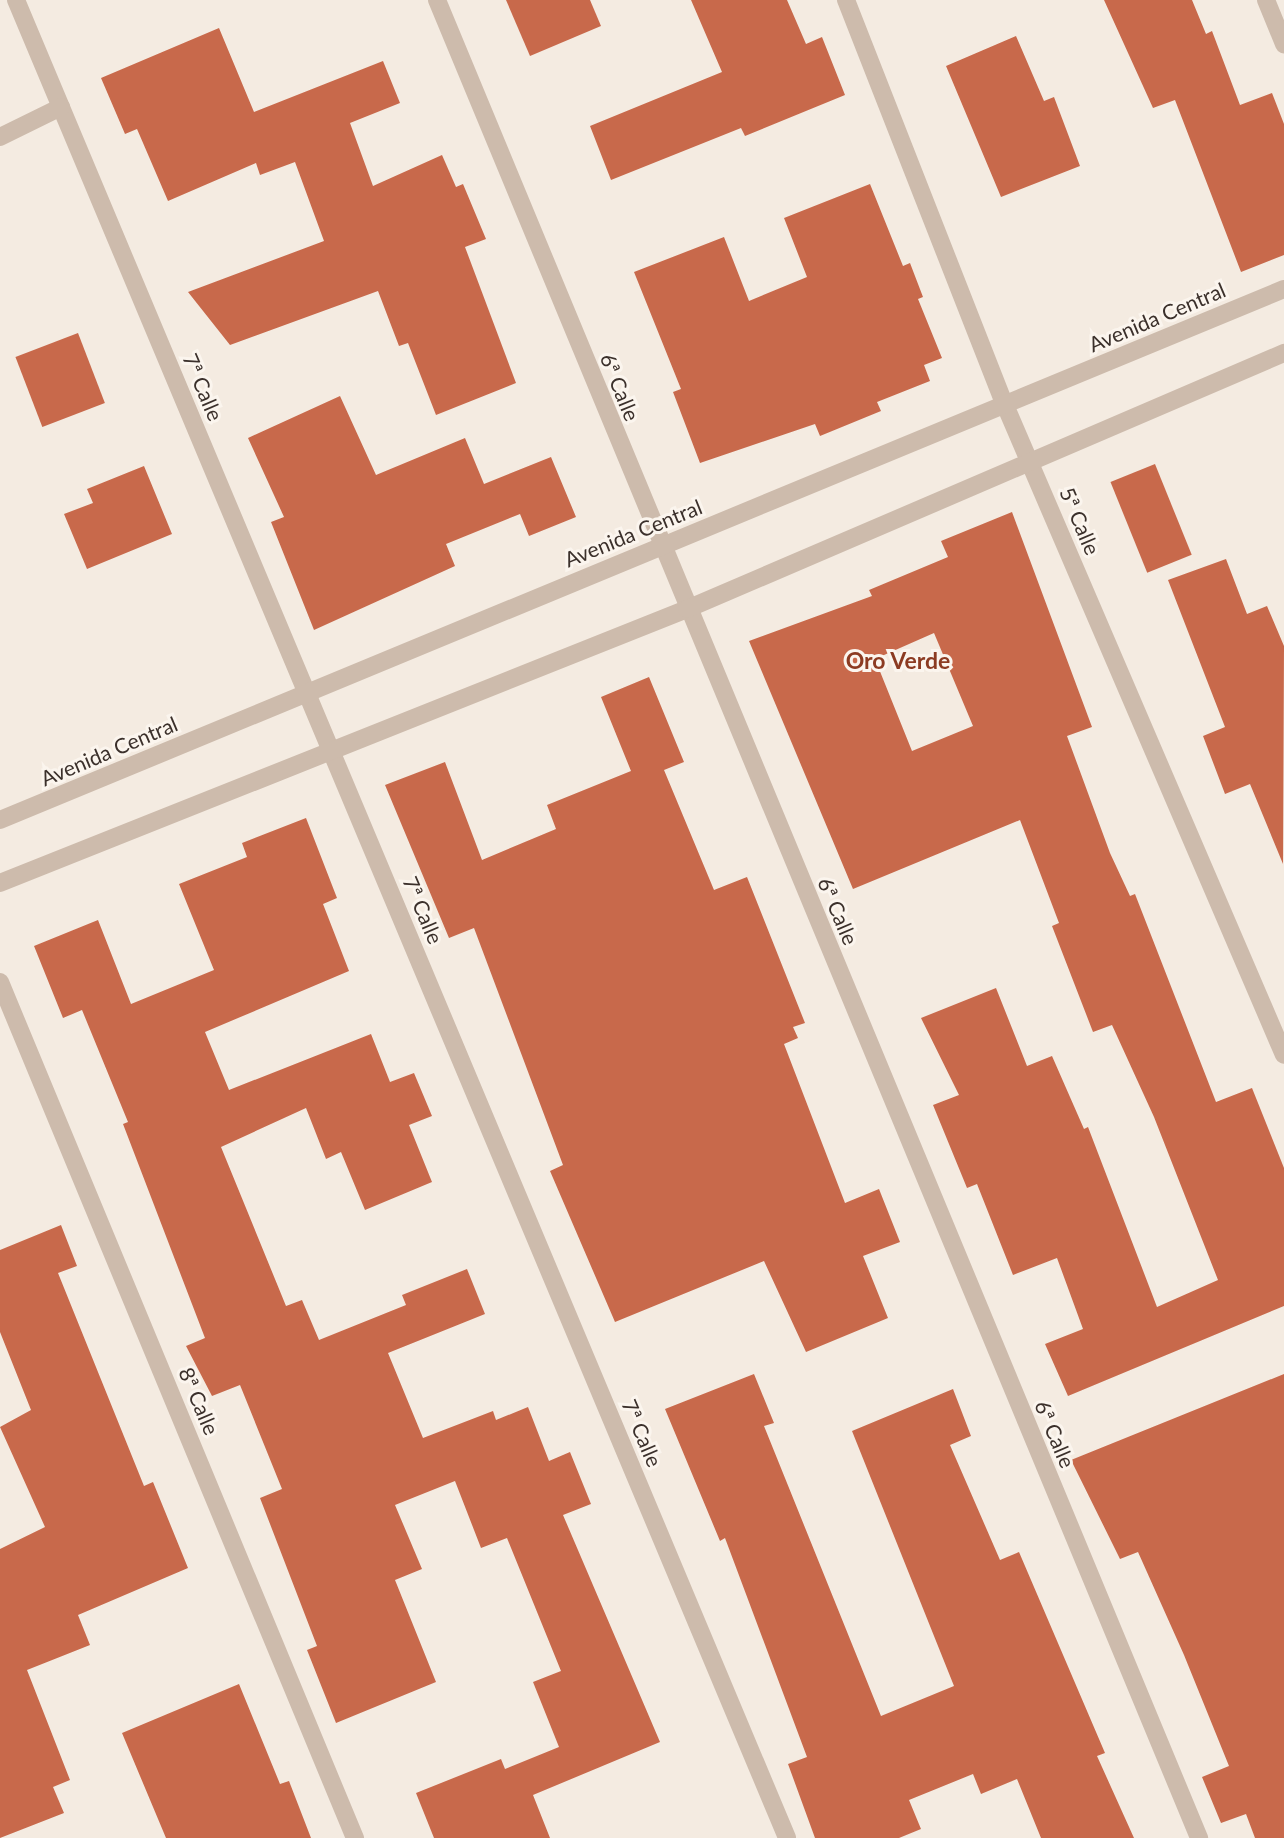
<!DOCTYPE html>
<meta charset="utf-8">
<style>
body{margin:0}
#map{position:relative;width:1284px;height:1838px;overflow:hidden;background:#f4ebe1;font-family:Lato,sans-serif}
div>[style]{position:absolute}
[style*='--x']{left:calc(var(--x)*1px);top:calc(var(--y)*1px);width:calc(var(--w)*1px);rotate:calc(var(--a)*1deg)}
.building>*{inset:0;background:#c8694b;transform-origin:0 0}
.street>*{height:18px;margin:-9px;padding:0 9px;transform-origin:9px;border-radius:9px;background:#cdbbac}
span{translate:-50% -50%;white-space:nowrap;text-align:center;line-height:1.15;-webkit-text-stroke:6px #fbf5ee;paint-order:stroke}
.street-label{font-size:21px;color:#3b302b}
.neighbourhood-label{font-size:23px;color:#8c3b22;font-weight:700}
</style>
<div id="map">
<div class="building">
<i style="clip-path:polygon(506px 0,590px 0,601px 26px,530px 56px)"></i>
<i style="clip-path:polygon(691px 0,787px 0,806px 44px,822px 37px,845px 95px,745px 136px,741px 128px,611px 180px,590px 126px,722px 72px)"></i>
<i style="clip-path:polygon(1104px 0,1192px 0,1206px 34px,1212px 31px,1240px 105px,1272px 93px,1284px 124px,1284px 255px,1241px 272px,1175px 100px,1153px 108px)"></i>
<i style="clip-path:polygon(219px 28px,254px 112px,383px 61px,400px 103px,350px 123px,373px 186px,442px 155px,456px 187px,463px 184px,486px 239px,465px 247px,516px 383px,436px 415px,408px 343px,399px 346px,378px 291px,230px 345px,188px 292px,324px 241px,295px 162px,260px 175px,256px 163px,168px 201px,137px 129px,125px 134px,101px 78px)"></i>
<i style="clip-path:polygon(1016px 36px,1044px 101px,1054px 97px,1080px 166px,1001px 197px,946px 66px)"></i>
<i style="clip-path:polygon(870px 184px,903px 266px,910px 263px,923px 297px,918px 299px,942px 358px,924px 365px,930px 381px,877px 402px,881px 411px,820px 436px,815px 424px,700px 463px,673px 392px,681px 389px,634px 272px,724px 237px,749px 301px,807px 277px,784px 218px)"></i>
<i style="left:78px;top:333px;width:75px;height:67px;rotate:69deg"></i>
<i style="clip-path:polygon(340px 396px,376px 475px,465px 438px,484px 484px,551px 457px,576px 517px,529px 536px,520px 514px,446px 544px,455px 566px,314px 630px,271px 522px,284px 517px,248px 438px)"></i>
<i style="left:1155px;top:464px;width:98px;height:48px;rotate:68deg"></i>
<i style="clip-path:polygon(144px 466px,172px 534px,87px 569px,64px 514px,93px 503px,87px 489px)"></i>
<i style="clip-path:polygon(evenodd,1012px 512px,1092px 727px,1067px 736px,1110px 853px,1130px 896px,1135px 894px,1216px 1102px,1252px 1088px,1284px 1168px,1284px 1306px,1068px 1396px,1045px 1344px,1083px 1329px,1057px 1258px,1013px 1275px,977px 1184px,967px 1188px,933px 1105px,959px 1095px,921px 1018px,996px 988px,1027px 1066px,1052px 1056px,1084px 1129px,1088px 1127px,1157px 1307px,1218px 1280px,1154px 1117px,1112px 1025px,1093px 1032px,1052px 926px,1059px 923px,1020px 820px,853px 889px,749px 641px,872px 596px,869px 590px,948px 557px,941px 541px,1012px 512px,934px 633px,973px 726px,912px 751px,875px 659px,934px 633px)"></i>
<i style="clip-path:polygon(1226px 559px,1247px 614px,1267px 606px,1284px 646px,1283px 864px,1250px 784px,1225px 794px,1203px 736px,1225px 727px,1168px 580px)"></i>
<i style="clip-path:polygon(649px 677px,684px 762px,664px 770px,714px 890px,747px 877px,805px 1023px,793px 1027px,798px 1038px,784px 1044px,845px 1203px,879px 1189px,900px 1242px,863px 1256px,888px 1318px,806px 1352px,764px 1261px,615px 1322px,550px 1171px,563px 1165px,474px 928px,449px 938px,385px 785px,445px 762px,482px 860px,556px 829px,547px 805px,631px 771px,601px 697px)"></i>
<i style="clip-path:polygon(306px 818px,337px 898px,323px 904px,349px 971px,205px 1032px,229px 1090px,371px 1034px,390px 1082px,414px 1073px,432px 1116px,409px 1125px,432px 1182px,365px 1210px,341px 1152px,326px 1159px,306px 1108px,221px 1147px,286px 1306px,302px 1300px,319px 1340px,406px 1305px,402px 1295px,467px 1269px,485px 1314px,388px 1353px,423px 1438px,493px 1411px,496px 1420px,528px 1407px,549px 1461px,570px 1452px,591px 1504px,563px 1515px,660px 1742px,533px 1795px,550px 1838px,434px 1838px,416px 1793px,501px 1759px,505px 1769px,559px 1747px,533px 1682px,561px 1671px,507px 1538px,481px 1548px,455px 1481px,395px 1505px,422px 1569px,395px 1580px,436px 1682px,336px 1723px,307px 1650px,317px 1646px,260px 1498px,282px 1489px,240px 1385px,212px 1396px,186px 1346px,205px 1338px,123px 1124px,128px 1122px,82px 1010px,63px 1018px,34px 946px,98px 920px,131px 1004px,214px 970px,179px 884px,247px 857px,242px 843px)"></i>
<i style="clip-path:polygon(61px 1225px,77px 1266px,58px 1273px,144px 1486px,153px 1482px,188px 1568px,78px 1615px,90px 1645px,27px 1670px,70px 1780px,53px 1787px,64px 1813px,0 1838px,0 1549px,45px 1527px,0 1427px,31px 1410px,0 1332px,0 1250px)"></i>
<i style="clip-path:polygon(754px 1374px,774px 1423px,764px 1426px,881px 1716px,954px 1686px,852px 1431px,953px 1389px,971px 1436px,950px 1445px,1000px 1560px,1019px 1552px,1105px 1753px,1097px 1756px,1134px 1838px,1041px 1838px,1017px 1779px,981px 1794px,973px 1774px,909px 1800px,921px 1829px,899px 1838px,815px 1838px,788px 1764px,807px 1757px,725px 1538px,720px 1541px,665px 1409px)"></i>
<i style="clip-path:polygon(1284px 1374px,1284px 1838px,1255px 1838px,1246px 1814px,1221px 1823px,1202px 1777px,1229px 1766px,1184px 1655px,1138px 1552px,1120px 1559px,1071px 1460px)"></i>
<i style="clip-path:polygon(239px 1684px,280px 1784px,289px 1781px,311px 1838px,166px 1838px,122px 1733px)"></i>
</div>
<div class="street">
<i style="--x:16;--y:0;--w:1993;--a:67.24"></i>
<i style="--x:437;--y:0;--w:1990;--a:67.48"></i>
<i style="--x:846;--y:0;--w:435;--a:68.6"></i>
<i style="--x:1005;--y:405;--w:707;--a:66.77"></i>
<i style="--x:1266;--y:0;--w:48;--a:67.8"></i>
<i style="--x:0;--y:137;--w:68;--a:-26.2"></i>
<i style="--x:0;--y:820;--w:1389;--a:-22.47"></i>
<i style="--x:0;--y:883;--w:740;--a:-21.74"></i>
<i style="--x:687;--y:609;--w:650;--a:-23.21"></i>
<i style="--x:0;--y:982;--w:927;--a:67.48"></i>
</div>
<div class="street-label">
<span style="left:1157px;top:317px;rotate:-23deg">Avenida Central</span>
<span style="left:203px;top:387px;rotate:67deg">7ª Calle</span>
<span style="left:620px;top:387px;rotate:68deg">6ª Calle</span>
<span style="left:1080px;top:521px;rotate:67deg">5ª Calle</span>
<span style="left:633px;top:533px;rotate:-22deg">Avenida Central</span>
<span style="left:109px;top:751px;rotate:-23deg">Avenida Central</span>
<span style="left:423px;top:910px;rotate:67deg">7ª Calle</span>
<span style="left:838px;top:911px;rotate:67deg">6ª Calle</span>
<span style="left:199px;top:1401px;rotate:67deg">8ª Calle</span>
<span style="left:642px;top:1433px;rotate:67deg">7ª Calle</span>
<span style="left:1055px;top:1434px;rotate:67deg">6ª Calle</span>
</div>
<div class="neighbourhood-label">
<span style="left:898px;top:660px">Oro Verde</span>
</div>
</div>
